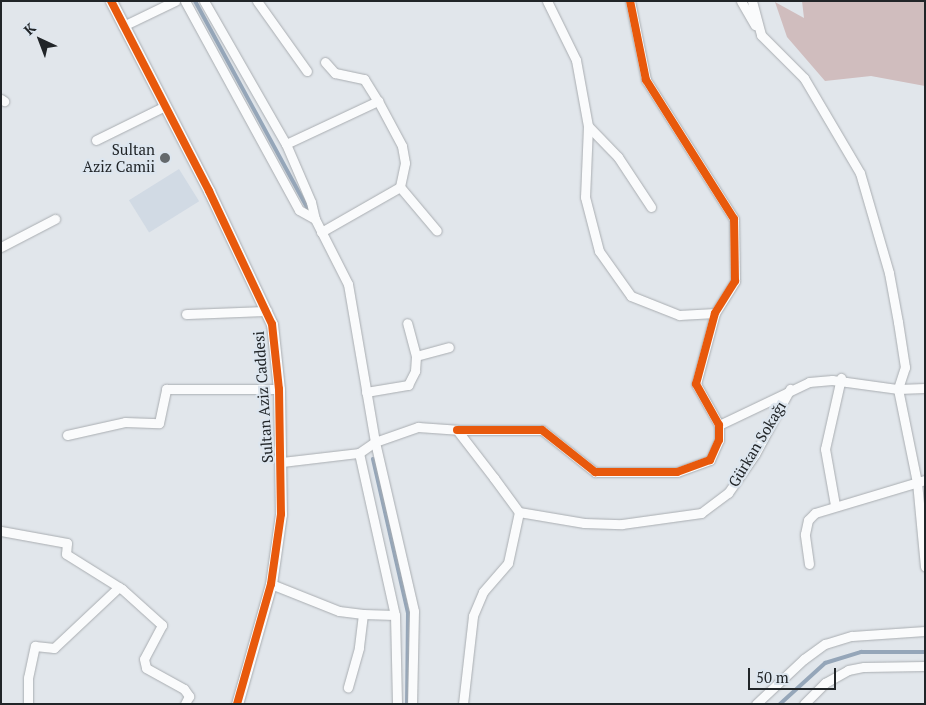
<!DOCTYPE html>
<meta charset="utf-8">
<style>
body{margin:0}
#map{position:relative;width:926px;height:705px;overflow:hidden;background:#e1e6eb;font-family:"PT Serif",serif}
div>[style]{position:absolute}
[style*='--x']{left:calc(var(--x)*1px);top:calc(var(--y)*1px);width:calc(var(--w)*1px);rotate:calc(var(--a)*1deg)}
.built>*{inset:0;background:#d1dae4;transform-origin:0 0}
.forest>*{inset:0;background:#d0bdbe}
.stream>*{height:4px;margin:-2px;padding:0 2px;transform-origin:2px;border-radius:2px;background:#95a6b9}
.roads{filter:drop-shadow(0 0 1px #a9adb1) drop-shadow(0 0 1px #a9adb1)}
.minor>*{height:9px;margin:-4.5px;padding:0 4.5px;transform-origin:4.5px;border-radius:4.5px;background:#fafbfc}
.tertiary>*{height:11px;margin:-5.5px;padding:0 5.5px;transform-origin:5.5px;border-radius:5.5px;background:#fafbfc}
.cycleway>*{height:8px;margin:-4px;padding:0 4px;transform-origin:4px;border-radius:4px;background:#e8590c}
.dots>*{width:14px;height:14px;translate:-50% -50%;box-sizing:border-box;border:2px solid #dde6ef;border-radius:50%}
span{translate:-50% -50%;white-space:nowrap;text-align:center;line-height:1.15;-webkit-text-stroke:4.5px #dde6ef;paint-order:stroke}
.poi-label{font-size:15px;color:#212528}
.right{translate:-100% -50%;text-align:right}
.street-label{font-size:15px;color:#212528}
.frame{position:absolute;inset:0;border:2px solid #212528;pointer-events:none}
.north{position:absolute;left:15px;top:15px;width:50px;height:50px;-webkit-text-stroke:4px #dde6ef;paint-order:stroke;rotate:317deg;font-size:14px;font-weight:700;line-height:20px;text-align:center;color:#212528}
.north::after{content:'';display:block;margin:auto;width:18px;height:22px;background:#212528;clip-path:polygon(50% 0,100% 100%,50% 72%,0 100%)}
.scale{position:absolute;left:748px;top:668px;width:88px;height:22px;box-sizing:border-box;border:2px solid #212528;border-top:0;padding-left:6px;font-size:15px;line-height:18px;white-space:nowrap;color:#212528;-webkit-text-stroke:4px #dde6ef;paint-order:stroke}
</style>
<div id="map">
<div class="built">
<i style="left:179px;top:169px;width:38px;height:59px;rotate:58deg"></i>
</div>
<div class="forest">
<i style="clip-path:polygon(802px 1px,925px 1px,925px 86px,871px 76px,825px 81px,787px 37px,775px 2px,804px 18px)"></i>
</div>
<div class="stream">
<i style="--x:195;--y:1;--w:237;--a:61.5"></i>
<i style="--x:373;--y:459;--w:158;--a:77.2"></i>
<i style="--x:408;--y:613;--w:91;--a:90.6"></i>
<i style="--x:780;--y:704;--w:61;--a:-42.3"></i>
<i style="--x:825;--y:663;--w:38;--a:-17"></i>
<i style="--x:861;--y:652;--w:64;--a:0"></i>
</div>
<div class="roads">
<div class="minor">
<i style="--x:185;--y:1;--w:238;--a:61.4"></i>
<i style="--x:299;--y:210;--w:18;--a:29"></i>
<i style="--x:204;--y:1;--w:165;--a:60.2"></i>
<i style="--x:286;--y:144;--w:63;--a:66.7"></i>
<i style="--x:311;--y:202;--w:17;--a:77"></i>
<i style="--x:315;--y:219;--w:73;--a:63.1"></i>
<i style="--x:348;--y:284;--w:160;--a:80.3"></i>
<i style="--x:375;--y:442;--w:173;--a:77"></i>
<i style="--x:414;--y:611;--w:93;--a:91.2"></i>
<i style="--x:257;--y:1;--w:86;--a:54.5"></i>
<i style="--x:547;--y:1;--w:66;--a:63.8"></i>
<i style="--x:576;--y:60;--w:67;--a:79.7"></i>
<i style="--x:588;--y:126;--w:71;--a:92.4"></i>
<i style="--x:585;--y:197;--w:56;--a:75.5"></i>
<i style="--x:599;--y:251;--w:55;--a:54.6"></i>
<i style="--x:631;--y:296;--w:52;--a:21.6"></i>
<i style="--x:679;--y:315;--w:36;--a:-3"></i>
<i style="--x:741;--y:1;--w:28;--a:60"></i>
<i style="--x:752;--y:1;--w:35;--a:75"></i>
<i style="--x:761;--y:35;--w:61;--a:45"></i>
<i style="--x:804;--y:78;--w:110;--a:59.5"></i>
<i style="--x:860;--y:173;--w:104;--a:73.8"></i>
<i style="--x:889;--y:273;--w:50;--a:79.6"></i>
<i style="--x:898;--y:322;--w:46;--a:81.2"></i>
<i style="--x:905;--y:367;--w:23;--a:108"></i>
<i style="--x:898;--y:389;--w:95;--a:78.5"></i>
<i style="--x:917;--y:482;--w:85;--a:84.6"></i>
<i style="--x:123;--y:26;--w:58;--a:-25.7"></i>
<i style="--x:325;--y:62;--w:15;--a:48"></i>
<i style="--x:335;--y:73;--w:30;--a:12"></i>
<i style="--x:364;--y:79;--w:26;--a:58"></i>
<i style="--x:1;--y:99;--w:4;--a:34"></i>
<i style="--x:588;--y:126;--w:43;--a:45.9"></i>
<i style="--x:618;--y:157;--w:60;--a:56.6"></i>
<i style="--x:96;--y:140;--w:77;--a:-26.2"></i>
<i style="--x:286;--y:144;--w:102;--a:-25.1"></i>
<i style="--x:378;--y:101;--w:51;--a:61.9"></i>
<i style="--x:402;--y:146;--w:17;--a:80"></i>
<i style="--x:405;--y:163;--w:25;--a:102"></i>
<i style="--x:400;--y:187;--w:91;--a:150.3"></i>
<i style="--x:400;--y:187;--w:57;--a:49.9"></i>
<i style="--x:1;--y:247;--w:61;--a:-27.4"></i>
<i style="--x:186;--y:314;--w:81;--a:-2.1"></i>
<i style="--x:416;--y:356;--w:34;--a:-15"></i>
<i style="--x:366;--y:392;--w:43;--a:-9.5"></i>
<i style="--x:408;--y:385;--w:16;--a:-63"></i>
<i style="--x:415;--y:371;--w:15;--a:-86"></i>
<i style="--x:416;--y:356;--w:34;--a:-105"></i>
<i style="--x:719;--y:425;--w:100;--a:-25.5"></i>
<i style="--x:809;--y:382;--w:23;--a:-5"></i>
<i style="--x:832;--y:380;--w:67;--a:7.8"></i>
<i style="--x:898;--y:389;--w:27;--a:-2"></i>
<i style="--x:457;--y:430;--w:85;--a:0"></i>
<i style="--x:542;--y:430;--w:68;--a:38.4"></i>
<i style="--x:595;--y:472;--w:82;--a:0"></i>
<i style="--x:677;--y:472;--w:35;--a:-20"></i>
<i style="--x:710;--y:460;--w:22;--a:-66"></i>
<i style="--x:719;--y:440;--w:15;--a:-90"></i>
<i style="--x:719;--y:425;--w:47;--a:-119.3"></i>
<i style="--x:696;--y:384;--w:73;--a:-75"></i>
<i style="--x:715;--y:313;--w:38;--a:-58"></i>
<i style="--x:735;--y:281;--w:62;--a:-90.9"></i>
<i style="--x:734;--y:219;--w:165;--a:-122.3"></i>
<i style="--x:646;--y:80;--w:81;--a:-101.4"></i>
<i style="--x:67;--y:435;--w:59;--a:-12.6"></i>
<i style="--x:125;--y:422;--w:34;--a:2"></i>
<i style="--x:159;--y:423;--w:35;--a:-78"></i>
<i style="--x:166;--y:389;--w:113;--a:0"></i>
<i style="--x:359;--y:453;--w:166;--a:77.5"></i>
<i style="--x:395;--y:615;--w:89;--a:88.7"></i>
<i style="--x:282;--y:462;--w:78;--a:-6.7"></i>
<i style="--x:359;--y:453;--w:19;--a:-35"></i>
<i style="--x:375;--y:442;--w:46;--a:-19.2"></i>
<i style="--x:418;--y:427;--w:39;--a:4"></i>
<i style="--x:457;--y:430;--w:61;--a:52.4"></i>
<i style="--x:494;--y:478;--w:42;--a:53.7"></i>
<i style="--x:519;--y:512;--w:52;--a:102.2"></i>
<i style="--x:508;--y:563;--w:38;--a:131"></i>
<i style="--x:483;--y:592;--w:26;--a:113"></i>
<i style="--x:473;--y:616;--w:89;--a:96.5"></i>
<i style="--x:835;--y:505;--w:57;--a:-100.1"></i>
<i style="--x:825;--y:449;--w:73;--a:-77.3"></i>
<i style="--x:519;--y:512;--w:66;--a:9.6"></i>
<i style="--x:584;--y:523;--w:38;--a:2"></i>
<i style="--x:622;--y:524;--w:80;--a:-7.9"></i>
<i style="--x:701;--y:513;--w:34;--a:-37"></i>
<i style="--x:728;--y:493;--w:47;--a:-55.3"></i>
<i style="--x:755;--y:454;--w:74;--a:-61.7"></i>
<i style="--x:1;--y:531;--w:67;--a:10.3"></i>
<i style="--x:67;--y:543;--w:11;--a:95"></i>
<i style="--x:66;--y:554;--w:66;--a:32"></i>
<i style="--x:122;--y:589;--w:54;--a:42"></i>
<i style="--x:162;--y:625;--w:38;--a:118"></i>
<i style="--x:144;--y:659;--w:9;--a:77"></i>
<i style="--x:146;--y:668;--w:43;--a:28.9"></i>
<i style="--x:184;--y:689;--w:9;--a:54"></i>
<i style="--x:189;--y:696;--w:9;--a:117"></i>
<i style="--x:809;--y:564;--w:30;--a:-98"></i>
<i style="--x:805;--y:534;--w:14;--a:-78"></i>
<i style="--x:808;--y:520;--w:10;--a:-45"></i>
<i style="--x:815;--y:513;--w:115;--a:-16.7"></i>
<i style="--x:271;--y:584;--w:73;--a:21.7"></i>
<i style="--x:339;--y:611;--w:24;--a:7"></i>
<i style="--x:363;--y:614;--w:34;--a:97"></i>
<i style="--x:359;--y:648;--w:41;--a:105.8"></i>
<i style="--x:363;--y:614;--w:32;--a:2"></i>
<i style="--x:28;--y:704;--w:26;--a:-90"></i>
<i style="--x:28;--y:678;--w:33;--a:-78"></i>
<i style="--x:35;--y:646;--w:19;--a:6"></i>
<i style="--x:54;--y:648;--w:89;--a:-43.2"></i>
<i style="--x:756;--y:704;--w:66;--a:-43.2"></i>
<i style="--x:804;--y:659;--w:26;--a:-36"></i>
<i style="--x:825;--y:644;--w:28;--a:-17"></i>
<i style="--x:852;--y:636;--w:73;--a:-3.9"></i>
<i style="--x:804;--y:704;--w:30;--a:-45"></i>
<i style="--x:825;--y:683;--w:26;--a:-29"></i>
<i style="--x:848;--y:670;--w:16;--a:-11"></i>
<i style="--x:864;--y:667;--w:61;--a:-0.9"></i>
</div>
<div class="tertiary">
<i style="--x:111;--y:1;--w:214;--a:62.7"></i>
<i style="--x:209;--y:191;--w:147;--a:64.7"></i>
<i style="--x:272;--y:324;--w:65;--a:83.9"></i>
<i style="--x:279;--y:389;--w:125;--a:89.1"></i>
<i style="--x:281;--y:514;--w:71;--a:98.1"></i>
<i style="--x:271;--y:584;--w:125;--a:105.8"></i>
</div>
</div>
<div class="cycleway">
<i style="--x:111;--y:1;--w:214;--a:62.7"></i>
<i style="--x:209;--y:191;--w:147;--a:64.7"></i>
<i style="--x:272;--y:324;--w:65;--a:83.9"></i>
<i style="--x:279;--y:389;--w:125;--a:89.1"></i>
<i style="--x:281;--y:514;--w:71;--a:98.1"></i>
<i style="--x:271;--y:584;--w:125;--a:105.8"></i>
<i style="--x:457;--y:430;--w:85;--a:0"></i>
<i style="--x:542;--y:430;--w:68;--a:38.4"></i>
<i style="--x:595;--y:472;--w:82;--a:0"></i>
<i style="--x:677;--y:472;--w:35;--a:-20"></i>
<i style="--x:710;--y:460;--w:22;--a:-66"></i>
<i style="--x:719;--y:440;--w:15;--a:-90"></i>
<i style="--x:719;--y:425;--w:47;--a:-119.3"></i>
<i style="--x:696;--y:384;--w:73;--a:-75"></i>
<i style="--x:715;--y:313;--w:38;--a:-58"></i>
<i style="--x:735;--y:281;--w:62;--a:-90.9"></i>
<i style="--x:734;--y:219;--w:165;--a:-122.3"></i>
<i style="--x:646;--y:80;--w:81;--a:-101.4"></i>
</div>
<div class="dots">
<i style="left:165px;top:158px;background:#64696c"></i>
</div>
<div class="poi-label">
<span class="right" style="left:155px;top:158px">Sultan<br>Aziz Camii</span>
</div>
<div class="street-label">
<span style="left:263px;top:397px;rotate:-94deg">Sultan Aziz Caddesi</span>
<span style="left:757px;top:444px;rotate:-59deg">Gürkan Sokağı</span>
</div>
<div class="frame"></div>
<div class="north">K</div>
<div class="scale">50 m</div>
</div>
